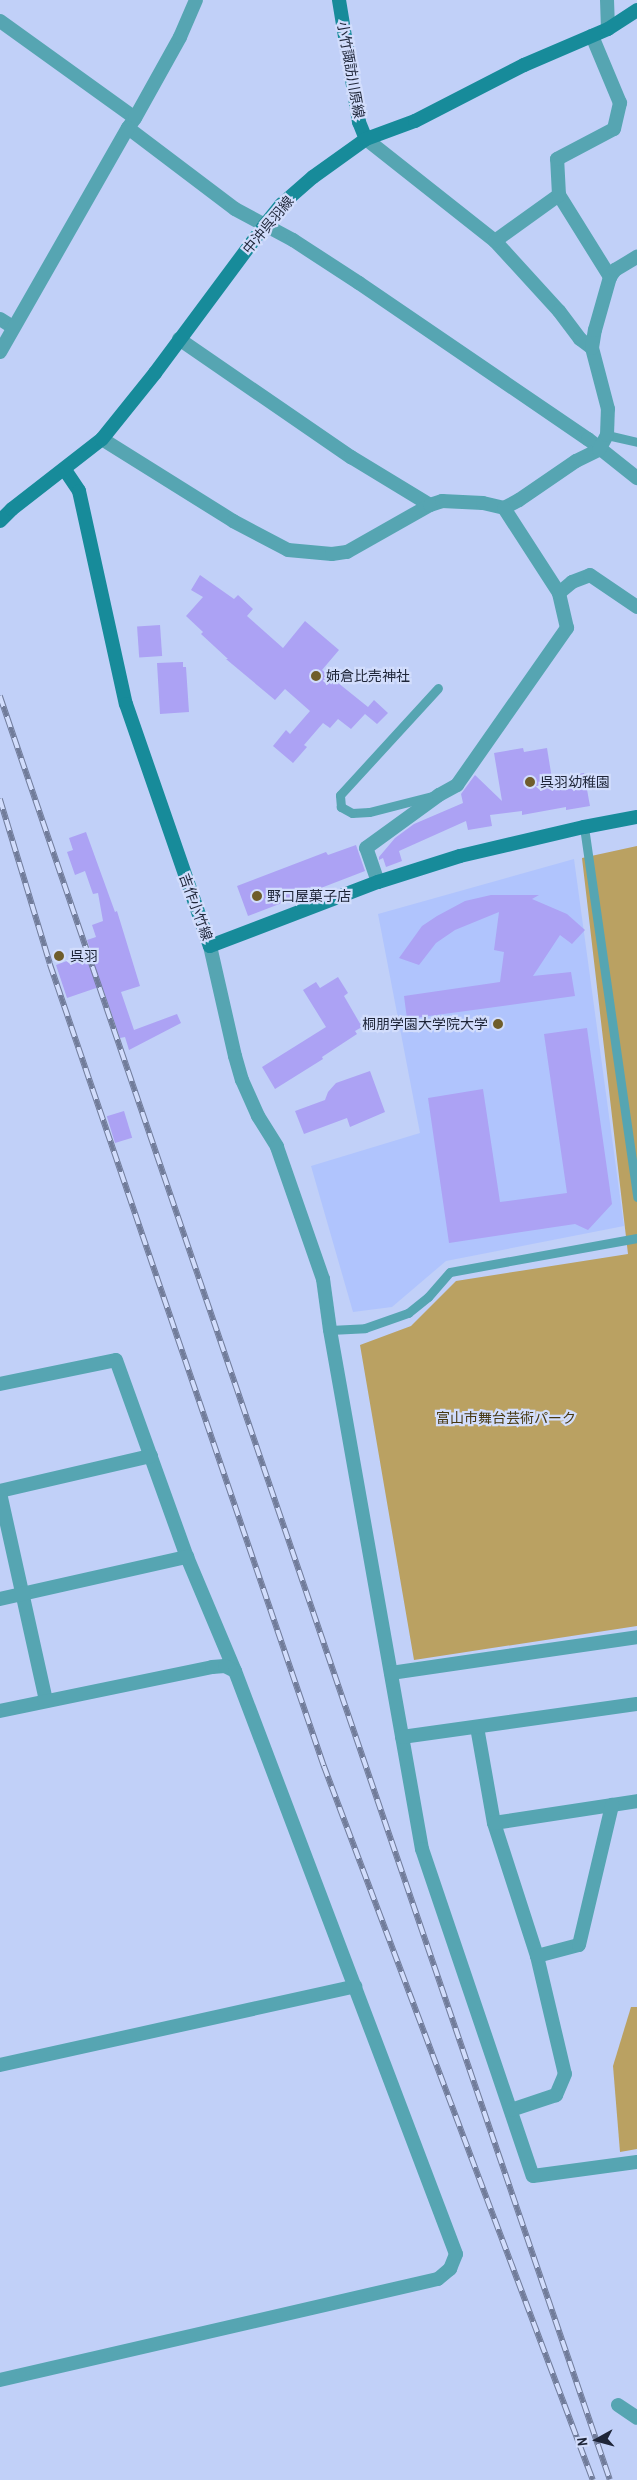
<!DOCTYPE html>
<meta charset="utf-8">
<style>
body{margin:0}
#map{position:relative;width:637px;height:2480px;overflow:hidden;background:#c1d0f8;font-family:"Archivo Narrow","Noto Sans JP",sans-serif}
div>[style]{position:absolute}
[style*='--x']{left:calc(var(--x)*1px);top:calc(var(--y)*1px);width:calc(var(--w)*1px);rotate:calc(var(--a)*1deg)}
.built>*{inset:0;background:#b0c4fd}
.green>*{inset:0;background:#baa162}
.building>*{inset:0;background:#aca2f4;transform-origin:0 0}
.service>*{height:9px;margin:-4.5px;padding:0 4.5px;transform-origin:4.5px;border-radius:4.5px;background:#56a5b2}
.minor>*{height:14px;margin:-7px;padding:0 7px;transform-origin:7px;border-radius:7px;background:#56a5b2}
.tertiary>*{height:14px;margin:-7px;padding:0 7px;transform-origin:7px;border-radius:7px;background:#56a5b2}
.secondary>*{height:14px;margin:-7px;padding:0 7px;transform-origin:7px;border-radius:7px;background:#178b9a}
.rail>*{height:5.5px;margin-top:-2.75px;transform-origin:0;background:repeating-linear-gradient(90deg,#d2ddfc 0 11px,#717c9a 0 22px);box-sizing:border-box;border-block:1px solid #717c9a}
.dots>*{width:14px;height:14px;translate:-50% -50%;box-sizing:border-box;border:2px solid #d2ddfc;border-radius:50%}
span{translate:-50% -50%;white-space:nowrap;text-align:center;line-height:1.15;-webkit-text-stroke:4.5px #d2ddfc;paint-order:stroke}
.street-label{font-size:14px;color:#1e2538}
.poi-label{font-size:14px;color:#1e2538}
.left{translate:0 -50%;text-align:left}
.right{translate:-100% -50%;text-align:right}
.park-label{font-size:14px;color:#463710}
.north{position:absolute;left:572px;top:2415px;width:50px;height:50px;-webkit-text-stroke:4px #d2ddfc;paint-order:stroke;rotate:263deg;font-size:14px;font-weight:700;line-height:20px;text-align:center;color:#1e2538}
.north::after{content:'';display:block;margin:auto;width:18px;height:22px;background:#1e2538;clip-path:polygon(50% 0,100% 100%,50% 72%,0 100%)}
</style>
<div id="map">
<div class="built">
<i style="clip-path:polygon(574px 859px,624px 1226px,446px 1261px,392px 1307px,353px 1312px,311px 1166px,420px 1133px,378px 914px)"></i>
</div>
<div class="green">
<i style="clip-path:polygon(637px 846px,637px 1626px,414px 1660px,360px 1345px,411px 1326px,456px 1281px,628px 1254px,582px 858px)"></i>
<i style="clip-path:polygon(631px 2007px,637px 2007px,637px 2149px,620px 2152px,613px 2066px)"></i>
</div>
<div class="building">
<i style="clip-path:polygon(200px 575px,234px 599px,238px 595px,253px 609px,247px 616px,283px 648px,305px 621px,339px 650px,322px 670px,368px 707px,374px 700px,388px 713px,377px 724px,365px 714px,351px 729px,338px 719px,330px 728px,323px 723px,304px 745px,307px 747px,293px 763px,273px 746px,286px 730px,290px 734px,310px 711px,285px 689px,275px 700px,226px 659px,228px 659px,201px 634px,203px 632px,186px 616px,203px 597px,191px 590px)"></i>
<i style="left:160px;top:625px;width:31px;height:23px;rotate:86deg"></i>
<i style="clip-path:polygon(183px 662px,183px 667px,186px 667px,189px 712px,160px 714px,157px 663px)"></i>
<i style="clip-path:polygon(523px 748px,524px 752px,547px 748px,552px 779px,584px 773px,590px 806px,566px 810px,566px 807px,522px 815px,522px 811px,490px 815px,492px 826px,468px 830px,466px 821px,399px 851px,402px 861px,386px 867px,383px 858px,379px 860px,379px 857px,395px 838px,414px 824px,463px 803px,461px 794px,475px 775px,502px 801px,494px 753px)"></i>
<i style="clip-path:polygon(86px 832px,115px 912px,117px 911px,140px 986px,121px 992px,134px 1030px,177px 1014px,181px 1023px,129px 1050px,125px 1037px,120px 1038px,102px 986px,67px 998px,56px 965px,91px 952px,87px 940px,96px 937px,92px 925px,103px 921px,98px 893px,93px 894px,85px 871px,75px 875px,67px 852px,73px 850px,69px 838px)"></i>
<i style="clip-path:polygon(356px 845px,365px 871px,248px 916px,237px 886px,326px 852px,328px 855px)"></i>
<i style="clip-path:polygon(491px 895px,539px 895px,532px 899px,567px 914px,585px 930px,572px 944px,560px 935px,533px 976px,571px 972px,575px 996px,407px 1019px,404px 996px,500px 982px,504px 952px,494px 950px,499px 912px,455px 930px,436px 943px,419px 965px,399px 958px,422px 926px,437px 916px,465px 901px)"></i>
<i style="clip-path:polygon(338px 977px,348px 993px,344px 996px,362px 1027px,355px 1031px,357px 1034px,322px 1057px,323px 1059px,275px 1089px,262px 1067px,326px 1027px,303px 990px,316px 982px,320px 988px)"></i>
<i style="clip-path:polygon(587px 1028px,612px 1204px,588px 1230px,575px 1224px,449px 1243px,428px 1098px,483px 1089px,500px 1202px,567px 1193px,544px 1034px)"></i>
<i style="clip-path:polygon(370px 1071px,385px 1112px,350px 1127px,347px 1118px,304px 1134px,295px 1111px,325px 1100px,328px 1092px,336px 1083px)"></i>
<i style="left:124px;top:1111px;width:28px;height:18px;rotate:73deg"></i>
</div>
<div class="service">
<i style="--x:607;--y:435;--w:31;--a:13"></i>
<i style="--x:432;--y:796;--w:65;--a:165.7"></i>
<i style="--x:369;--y:812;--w:17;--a:177"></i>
<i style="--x:352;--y:813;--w:13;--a:-151"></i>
<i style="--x:341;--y:807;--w:12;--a:-95"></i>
<i style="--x:340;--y:795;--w:145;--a:-47.5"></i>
<i style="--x:584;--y:827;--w:374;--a:81.8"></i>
<i style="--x:330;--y:1330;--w:35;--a:-3"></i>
<i style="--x:365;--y:1328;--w:46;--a:-19.2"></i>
<i style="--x:408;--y:1313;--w:26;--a:-39"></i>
<i style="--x:428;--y:1297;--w:33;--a:-49"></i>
<i style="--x:450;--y:1272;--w:190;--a:-10.3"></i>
</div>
<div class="minor">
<i style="--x:607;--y:0;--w:29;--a:88"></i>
<i style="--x:0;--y:21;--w:166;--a:35.7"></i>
<i style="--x:135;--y:118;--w:12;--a:125"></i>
<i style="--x:128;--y:128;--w:134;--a:37.1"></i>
<i style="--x:235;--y:209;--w:66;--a:28.1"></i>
<i style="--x:293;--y:240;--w:79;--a:33.1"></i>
<i style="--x:359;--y:283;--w:277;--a:34.3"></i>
<i style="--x:588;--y:439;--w:63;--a:38.5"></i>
<i style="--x:135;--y:118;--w:93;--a:-60.9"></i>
<i style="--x:180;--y:37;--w:40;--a:-66.6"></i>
<i style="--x:366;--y:139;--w:164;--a:38.3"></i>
<i style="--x:495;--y:241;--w:95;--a:47.6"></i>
<i style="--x:559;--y:311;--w:35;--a:53"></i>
<i style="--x:580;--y:339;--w:15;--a:37"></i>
<i style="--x:559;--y:195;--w:97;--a:58.1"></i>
<i style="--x:495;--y:241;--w:79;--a:-35.7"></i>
<i style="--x:559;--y:195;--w:36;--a:-93"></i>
<i style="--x:557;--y:159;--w:64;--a:-27.8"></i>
<i style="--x:614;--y:129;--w:27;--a:-77"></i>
<i style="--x:620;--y:103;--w:73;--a:-112.7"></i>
<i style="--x:0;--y:319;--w:15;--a:32"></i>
<i style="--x:179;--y:339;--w:209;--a:34.5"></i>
<i style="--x:351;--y:457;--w:92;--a:31.3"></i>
<i style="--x:0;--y:352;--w:258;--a:-60.3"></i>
<i style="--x:102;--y:439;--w:155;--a:32"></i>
<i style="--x:233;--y:521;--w:62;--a:27.8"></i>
<i style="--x:288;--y:550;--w:44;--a:5.2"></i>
<i style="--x:332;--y:554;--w:15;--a:-8"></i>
<i style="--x:347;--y:552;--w:95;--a:-29.5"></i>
<i style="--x:430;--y:505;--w:13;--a:-18"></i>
<i style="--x:442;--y:501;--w:41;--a:2.8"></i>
<i style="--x:483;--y:503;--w:22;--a:13"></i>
<i style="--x:504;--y:508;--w:17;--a:-28"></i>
<i style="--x:519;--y:500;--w:69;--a:-34.4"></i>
<i style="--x:576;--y:461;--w:25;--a:-26"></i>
<i style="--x:599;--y:450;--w:17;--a:-62"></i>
<i style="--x:607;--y:435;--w:26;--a:-88"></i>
<i style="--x:608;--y:409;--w:63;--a:-104.7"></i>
<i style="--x:592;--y:348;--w:18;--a:-81"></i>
<i style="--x:595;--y:330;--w:55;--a:-74.2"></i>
<i style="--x:610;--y:277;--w:9;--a:-54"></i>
<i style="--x:615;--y:270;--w:26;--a:-31"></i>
<i style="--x:559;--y:593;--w:17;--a:-40"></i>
<i style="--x:572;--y:582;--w:19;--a:-21"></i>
<i style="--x:590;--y:575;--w:57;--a:34.2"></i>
<i style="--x:378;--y:882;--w:36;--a:-109"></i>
<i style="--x:366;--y:848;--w:90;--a:-36"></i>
<i style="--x:439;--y:795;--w:21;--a:-29"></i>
<i style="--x:457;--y:785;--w:192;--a:-55"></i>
<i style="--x:567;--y:628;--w:36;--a:-103"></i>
<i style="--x:559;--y:593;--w:101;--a:-122.9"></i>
<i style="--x:210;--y:946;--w:113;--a:77.2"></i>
<i style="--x:235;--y:1056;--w:25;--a:74"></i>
<i style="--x:242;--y:1080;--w:39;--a:66"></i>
<i style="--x:258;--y:1116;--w:36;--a:58"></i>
<i style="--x:277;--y:1147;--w:140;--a:70.8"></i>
<i style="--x:323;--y:1279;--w:51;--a:82.2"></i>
<i style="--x:330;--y:1330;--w:527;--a:79.95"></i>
<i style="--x:422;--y:1849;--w:345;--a:71.3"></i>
<i style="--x:533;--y:2176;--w:105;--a:-7.7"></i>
<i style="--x:0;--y:1384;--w:118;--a:-11.7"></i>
<i style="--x:116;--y:1360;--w:209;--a:70.2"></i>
<i style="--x:187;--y:1557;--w:124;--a:67.2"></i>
<i style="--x:0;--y:1491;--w:155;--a:-13.1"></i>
<i style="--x:0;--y:1493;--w:213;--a:77.5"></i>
<i style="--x:0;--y:1599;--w:192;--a:-12.7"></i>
<i style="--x:0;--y:1711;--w:217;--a:-11.7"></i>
<i style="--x:212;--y:1667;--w:13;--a:-4"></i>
<i style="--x:225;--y:1666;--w:11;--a:27"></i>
<i style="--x:477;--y:1727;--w:97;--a:80"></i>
<i style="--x:494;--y:1823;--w:140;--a:72.1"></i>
<i style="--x:537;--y:1956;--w:121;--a:76.7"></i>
<i style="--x:565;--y:2074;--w:23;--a:113"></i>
<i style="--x:556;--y:2095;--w:47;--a:161.6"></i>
<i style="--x:402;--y:1737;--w:237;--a:-8"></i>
<i style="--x:494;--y:1823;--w:145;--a:-8.7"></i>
<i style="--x:537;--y:1956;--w:43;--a:-14.7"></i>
<i style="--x:579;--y:1945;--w:144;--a:-76.7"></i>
<i style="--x:618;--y:2405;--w:23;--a:34"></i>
</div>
<div class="tertiary">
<i style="--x:391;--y:1673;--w:249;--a:-8.3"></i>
<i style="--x:0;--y:2065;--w:364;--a:-12.5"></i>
<i style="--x:0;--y:2380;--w:449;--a:-13"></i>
<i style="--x:438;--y:2279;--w:16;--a:-40"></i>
<i style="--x:450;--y:2269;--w:16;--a:-68"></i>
<i style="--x:456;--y:2254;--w:623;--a:-110.76"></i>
</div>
<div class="secondary">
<i style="--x:339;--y:0;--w:124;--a:80.7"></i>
<i style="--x:359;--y:122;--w:18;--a:68"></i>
<i style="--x:65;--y:470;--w:25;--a:56"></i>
<i style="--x:79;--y:491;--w:218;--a:77.6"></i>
<i style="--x:126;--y:704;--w:256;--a:70.9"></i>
<i style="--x:210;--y:946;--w:180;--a:-20.9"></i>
<i style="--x:378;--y:882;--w:86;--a:-17.6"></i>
<i style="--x:460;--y:856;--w:127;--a:-13.2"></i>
<i style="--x:584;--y:827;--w:54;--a:-10.7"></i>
<i style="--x:0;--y:521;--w:17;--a:-45"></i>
<i style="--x:12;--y:509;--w:114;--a:-37.9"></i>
<i style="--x:102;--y:439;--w:85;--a:-51.2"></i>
<i style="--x:155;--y:373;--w:183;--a:-53.4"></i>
<i style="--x:264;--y:226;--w:28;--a:-51"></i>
<i style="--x:282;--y:204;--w:41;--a:-41.1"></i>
<i style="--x:313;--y:177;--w:65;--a:-35.6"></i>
<i style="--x:366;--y:139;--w:52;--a:-20.2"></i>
<i style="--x:415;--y:121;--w:123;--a:-27.2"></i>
<i style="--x:524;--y:65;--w:91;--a:-23.2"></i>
<i style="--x:608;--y:29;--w:35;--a:-33"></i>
</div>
<div class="rail">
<i style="--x:0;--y:696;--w:1885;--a:71.12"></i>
<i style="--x:0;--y:799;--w:172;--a:73.1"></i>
<i style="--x:50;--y:964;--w:848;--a:71.14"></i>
<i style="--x:324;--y:1766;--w:763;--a:69.36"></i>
</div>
<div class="dots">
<i style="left:316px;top:676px;background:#6f5d2b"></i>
<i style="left:530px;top:782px;background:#6f5d2b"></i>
<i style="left:257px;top:896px;background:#6f5d2b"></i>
<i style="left:59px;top:956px;background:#6f5d2b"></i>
<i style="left:498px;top:1024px;background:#6f5d2b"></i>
</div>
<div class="street-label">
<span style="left:351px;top:70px;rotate:80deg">小竹諏訪川原線</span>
<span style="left:268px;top:225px;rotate:-50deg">中沖呉羽線</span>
<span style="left:196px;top:907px;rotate:70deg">吉作小竹線</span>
</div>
<div class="poi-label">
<span class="left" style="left:326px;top:676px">姉倉比売神社</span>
<span class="left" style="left:540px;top:782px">呉羽幼稚園</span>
<span class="left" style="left:267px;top:896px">野口屋菓子店</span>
<span class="left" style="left:70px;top:956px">呉羽</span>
<span class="right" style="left:488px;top:1024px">桐朋学園大学院大学</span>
</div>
<div class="park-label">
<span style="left:506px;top:1418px">富山市舞台芸術パーク</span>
</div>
<div class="north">N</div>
</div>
